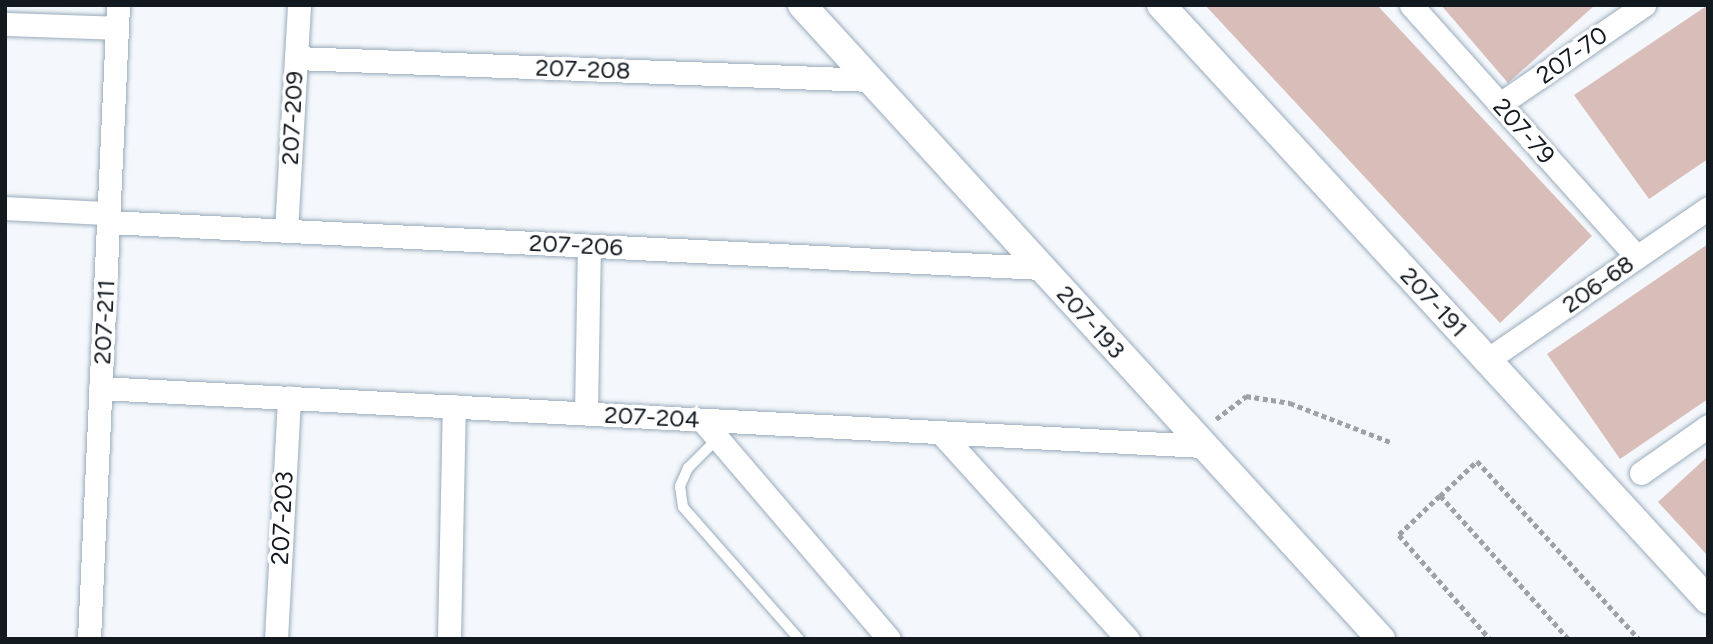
<!DOCTYPE html>
<style>
body{margin:0}
#map{position:relative;width:1713px;height:644px;overflow:hidden;background:#f4f8fc;font-family:Figtree,sans-serif}
div>[style]{position:absolute}
[style*='--x']{left:calc(var(--x)*1px);top:calc(var(--y)*1px);width:calc(var(--w)*1px);rotate:calc(var(--a)*1deg)}
.building>*{inset:0;background:#d8bdb9}
.path>*{height:4.5px;margin-top:-2.25px;transform-origin:0;background:repeating-linear-gradient(90deg,#9da2a6 0 5px,transparent 0 8.5px)}
.roads{filter:drop-shadow(0 0 2px #99abbc) drop-shadow(0 0 2px #99abbc)}
.service>*{height:10px;margin:-5px;padding:0 5px;transform-origin:5px;border-radius:5px;background:#fff}
.minor>*{height:23px;margin:-11.5px;padding:0 11.5px;transform-origin:11.5px;border-radius:11.5px;background:#fff}
.tertiary>*{height:28px;margin:-14px;padding:0 14px;transform-origin:14px;border-radius:14px;background:#fff}
span{translate:-50% -50%;white-space:nowrap;text-align:center;line-height:1.15;-webkit-text-stroke:7px #fff;paint-order:stroke}
.street-label{font-size:24px;color:#12191f}
.frame{position:absolute;inset:0;border:7px solid #12191f;pointer-events:none}
</style>
<div id="map">
<div class="building">
<i style="clip-path:polygon(1205px 5px,1377px 5px,1592px 236px,1500px 323px)"></i>
<i style="clip-path:polygon(1441px 5px,1595px 5px,1508px 83px)"></i>
<i style="clip-path:polygon(1708px 5px,1708px 159px,1649px 199px,1574px 95px)"></i>
<i style="clip-path:polygon(1708px 244px,1708px 399px,1620px 459px,1547px 354px)"></i>
<i style="clip-path:polygon(1708px 456px,1708px 556px,1658px 502px)"></i>
</div>
<div class="path">
<i style="--x:1216;--y:419;--w:38;--a:-37"></i>
<i style="--x:1246;--y:396;--w:45;--a:9"></i>
<i style="--x:1290;--y:403;--w:110;--a:21.2"></i>
<i style="--x:1440;--y:496;--w:57;--a:136.4"></i>
<i style="--x:1399;--y:535;--w:138;--a:48.8"></i>
<i style="--x:1568;--y:639;--w:192;--a:-131.8"></i>
<i style="--x:1440;--y:496;--w:51;--a:-43.4"></i>
<i style="--x:1477;--y:461;--w:241;--a:47.7"></i>
</div>
<div class="roads">
<div class="service">
<i style="--x:718;--y:438;--w:42;--a:135"></i>
<i style="--x:688;--y:468;--w:20;--a:114"></i>
<i style="--x:680;--y:486;--w:21;--a:82"></i>
<i style="--x:683;--y:507;--w:176;--a:48.7"></i>
</div>
<div class="minor">
<i style="--x:1411;--y:5;--w:338;--a:48.1"></i>
<i style="--x:5;--y:24;--w:112;--a:2"></i>
<i style="--x:296;--y:58;--w:574;--a:2.19"></i>
<i style="--x:1500;--y:104;--w:175;--a:-34.5"></i>
<i style="--x:5;--y:208;--w:104;--a:2.8"></i>
<i style="--x:108;--y:222;--w:936;--a:2.82"></i>
<i style="--x:286;--y:231;--w:226;--a:-86.7"></i>
<i style="--x:1487;--y:360;--w:268;--a:-34.5"></i>
<i style="--x:100;--y:388;--w:1105;--a:3.01"></i>
<i style="--x:586;--y:413;--w:167;--a:-89"></i>
<i style="--x:702;--y:420;--w:288;--a:49.5"></i>
<i style="--x:940;--y:432;--w:280;--a:47.8"></i>
<i style="--x:1641;--y:473;--w:82;--a:-35"></i>
<i style="--x:89;--y:639;--w:635;--a:-87.38"></i>
<i style="--x:276;--y:639;--w:242;--a:-86.9"></i>
<i style="--x:449;--y:639;--w:233;--a:-88.8"></i>
</div>
<div class="tertiary">
<i style="--x:802;--y:5;--w:859;--a:47.6"></i>
<i style="--x:1161;--y:5;--w:808;--a:47.41"></i>
</div>
</div>
<div class="street-label">
<span style="left:1572px;top:55px;rotate:-35deg">207-70</span>
<span style="left:583px;top:69px;rotate:2deg">207-208</span>
<span style="left:292px;top:118px;rotate:-87deg">207-209</span>
<span style="left:1524px;top:131px;rotate:48deg">207-79</span>
<span style="left:576px;top:245px;rotate:3deg">207-206</span>
<span style="left:1598px;top:284px;rotate:-35deg">206-68</span>
<span style="left:1434px;top:302px;rotate:47deg">207-191</span>
<span style="left:104px;top:322px;rotate:-87deg">207-211</span>
<span style="left:1091px;top:322px;rotate:48deg">207-193</span>
<span style="left:652px;top:417px;rotate:3deg">207-204</span>
<span style="left:282px;top:518px;rotate:-87deg">207-203</span>
</div>
<div class="frame"></div>
</div>
